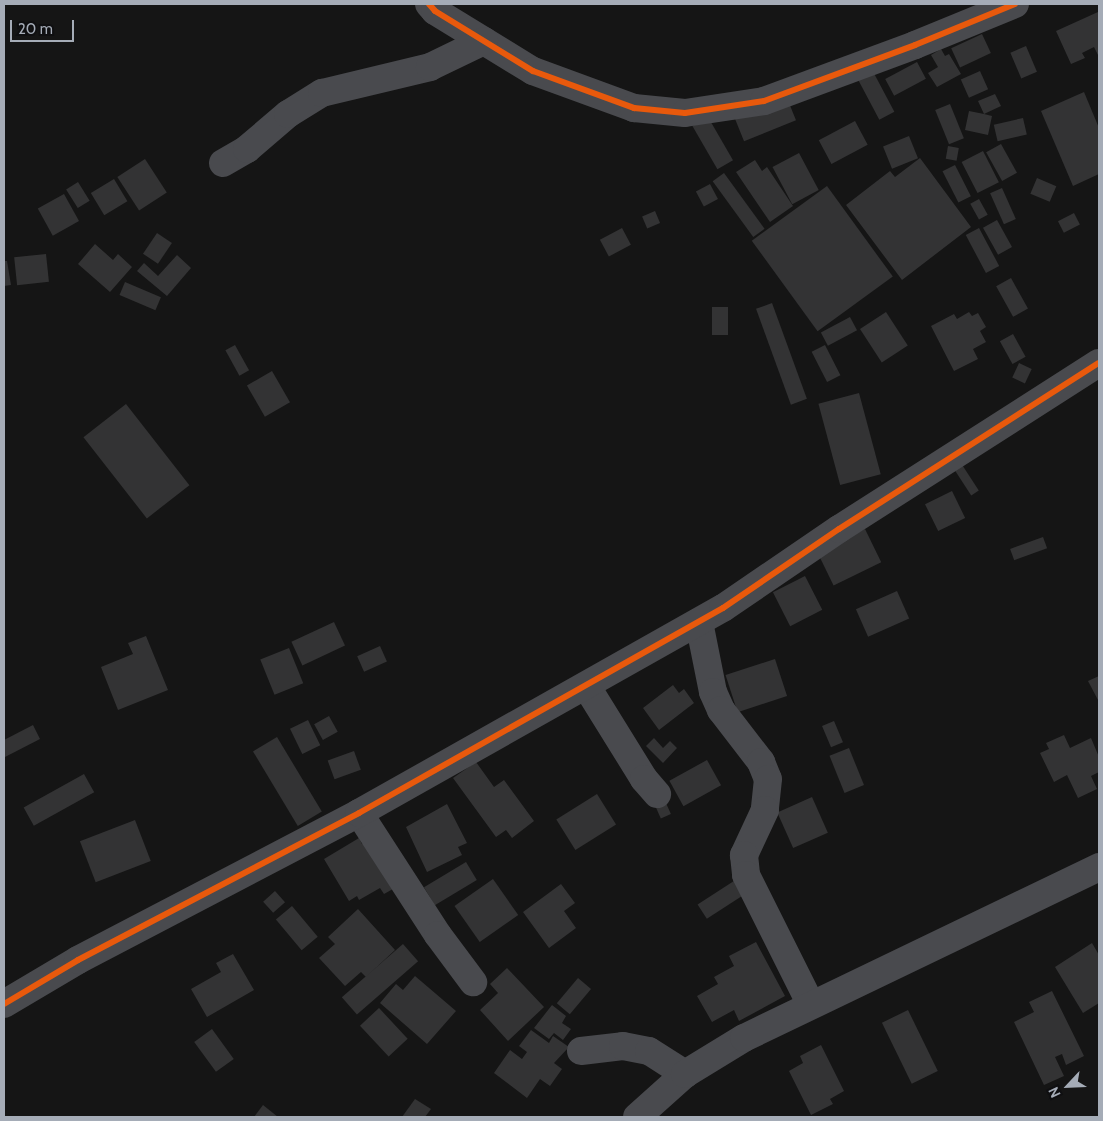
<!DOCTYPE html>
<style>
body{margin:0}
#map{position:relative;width:1103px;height:1121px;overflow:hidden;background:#151515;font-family:Cabin,sans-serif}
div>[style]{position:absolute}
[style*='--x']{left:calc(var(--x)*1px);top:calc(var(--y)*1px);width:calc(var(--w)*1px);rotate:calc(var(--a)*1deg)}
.building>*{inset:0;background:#333334;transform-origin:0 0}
.minor>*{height:28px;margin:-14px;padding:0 14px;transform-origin:14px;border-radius:14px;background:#494a4e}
.cycleway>*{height:6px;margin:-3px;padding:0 3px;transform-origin:3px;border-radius:3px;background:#e8590c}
span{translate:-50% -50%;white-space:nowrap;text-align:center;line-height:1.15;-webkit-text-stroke:4.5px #0f0f11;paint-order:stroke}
.frame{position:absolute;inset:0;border:5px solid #a5acb7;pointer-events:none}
.north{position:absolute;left:1043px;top:1061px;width:50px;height:50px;-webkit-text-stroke:4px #0f0f11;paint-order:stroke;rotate:245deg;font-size:14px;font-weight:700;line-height:20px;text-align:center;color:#a5acb7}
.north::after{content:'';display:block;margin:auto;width:18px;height:22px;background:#a5acb7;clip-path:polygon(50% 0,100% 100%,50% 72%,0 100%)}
.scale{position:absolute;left:10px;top:20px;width:64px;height:22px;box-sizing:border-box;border:2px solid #a5acb7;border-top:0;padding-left:6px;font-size:15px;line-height:18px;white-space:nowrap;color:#a5acb7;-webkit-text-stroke:4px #0f0f11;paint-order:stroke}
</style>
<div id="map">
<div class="building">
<i style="clip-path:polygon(1098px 12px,1099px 57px,1094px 47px,1082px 53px,1085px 58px,1071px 64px,1056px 31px)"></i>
<i style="left:982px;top:34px;width:21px;height:34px;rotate:65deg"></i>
<i style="left:1026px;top:46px;width:28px;height:17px;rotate:67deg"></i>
<i style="clip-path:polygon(941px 49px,945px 56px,949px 54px,961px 74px,937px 87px,928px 73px,938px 67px,931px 55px)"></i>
<i style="left:917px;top:62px;width:19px;height:36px;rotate:62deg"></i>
<i style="left:869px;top:64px;width:54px;height:17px;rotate:62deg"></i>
<i style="left:980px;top:71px;width:20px;height:21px;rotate:66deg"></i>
<i style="clip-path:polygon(1084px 92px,1099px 128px,1099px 174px,1073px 186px,1041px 111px)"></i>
<i style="clip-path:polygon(995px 94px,1001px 106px,984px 114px,992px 116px,988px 135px,965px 130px,969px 111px,984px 114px,978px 101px)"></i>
<i style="left:787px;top:98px;width:24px;height:56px;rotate:68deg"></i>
<i style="left:950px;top:104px;width:37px;height:16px;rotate:68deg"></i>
<i style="left:708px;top:117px;width:50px;height:18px;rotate:60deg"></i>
<i style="left:1023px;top:118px;width:17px;height:30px;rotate:77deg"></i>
<i style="left:855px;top:121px;width:27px;height:41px;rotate:62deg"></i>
<i style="left:909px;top:136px;width:24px;height:28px;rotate:68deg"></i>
<i style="left:1001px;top:144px;width:33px;height:17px;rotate:61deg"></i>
<i style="left:948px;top:146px;width:11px;height:13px;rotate:10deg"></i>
<i style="left:983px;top:151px;width:35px;height:24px;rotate:63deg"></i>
<i style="left:799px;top:153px;width:42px;height:30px;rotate:62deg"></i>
<i style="clip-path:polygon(920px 158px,971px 227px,902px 280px,846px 205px,890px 171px,895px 177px)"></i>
<i style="left:145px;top:159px;width:40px;height:33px;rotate:57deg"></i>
<i style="clip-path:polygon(755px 160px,762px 171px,767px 167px,793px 206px,770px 222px,736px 172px)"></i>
<i style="left:955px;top:165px;width:35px;height:14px;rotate:63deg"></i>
<i style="left:724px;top:173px;width:69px;height:14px;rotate:54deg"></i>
<i style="left:1037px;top:178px;width:21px;height:17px;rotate:23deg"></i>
<i style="left:114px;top:179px;width:26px;height:27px;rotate:59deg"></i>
<i style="left:78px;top:182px;width:22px;height:14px;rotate:58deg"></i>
<i style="left:710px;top:184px;width:17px;height:16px;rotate:62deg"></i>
<i style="left:827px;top:186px;width:112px;height:93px;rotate:54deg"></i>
<i style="left:1002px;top:188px;width:34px;height:13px;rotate:66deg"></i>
<i style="left:64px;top:194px;width:31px;height:30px;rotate:61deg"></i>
<i style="left:979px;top:199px;width:18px;height:10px;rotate:61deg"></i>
<i style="left:655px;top:211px;width:13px;height:14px;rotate:67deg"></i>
<i style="left:1074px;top:213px;width:13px;height:18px;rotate:63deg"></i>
<i style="left:997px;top:220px;width:31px;height:16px;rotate:61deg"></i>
<i style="left:622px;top:228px;width:19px;height:25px;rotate:62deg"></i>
<i style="left:979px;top:228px;width:43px;height:15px;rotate:62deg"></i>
<i style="left:157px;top:233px;width:18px;height:25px;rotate:34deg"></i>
<i style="clip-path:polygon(95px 244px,113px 260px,118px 254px,132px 267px,110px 292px,78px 264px)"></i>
<i style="left:46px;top:254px;width:28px;height:32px;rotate:84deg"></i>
<i style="clip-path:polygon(177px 255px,191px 268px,167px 296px,137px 271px,144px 263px,158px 276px)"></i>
<i style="clip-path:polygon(4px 261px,7px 261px,11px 285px,4px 286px)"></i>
<i style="left:1011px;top:278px;width:35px;height:17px;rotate:61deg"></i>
<i style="left:125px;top:282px;width:39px;height:14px;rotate:23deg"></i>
<i style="left:772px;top:303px;width:102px;height:17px;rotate:70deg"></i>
<i style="left:712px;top:307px;width:16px;height:28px"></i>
<i style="left:886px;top:312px;width:40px;height:31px;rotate:57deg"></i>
<i style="clip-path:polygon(969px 312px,972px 316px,978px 313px,986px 327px,980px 331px,986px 342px,973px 349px,978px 359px,954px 371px,931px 326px,954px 314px,957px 319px)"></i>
<i style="left:850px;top:317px;width:15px;height:33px;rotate:62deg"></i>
<i style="left:1013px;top:334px;width:26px;height:15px;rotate:61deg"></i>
<i style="left:235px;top:345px;width:29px;height:11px;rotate:61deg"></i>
<i style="left:825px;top:345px;width:34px;height:15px;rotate:63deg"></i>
<i style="left:1019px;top:363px;width:14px;height:16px;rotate:25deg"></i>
<i style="left:272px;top:371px;width:36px;height:29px;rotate:60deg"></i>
<i style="left:859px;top:393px;width:84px;height:42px;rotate:75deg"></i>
<i style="left:126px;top:404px;width:103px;height:54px;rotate:52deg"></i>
<i style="left:957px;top:457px;width:40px;height:9px;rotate:57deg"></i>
<i style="left:952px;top:491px;width:30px;height:30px;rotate:64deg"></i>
<i style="left:865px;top:529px;width:37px;height:53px;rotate:64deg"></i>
<i style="left:1043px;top:537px;width:12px;height:35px;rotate:70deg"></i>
<i style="left:805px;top:576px;width:38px;height:36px;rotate:63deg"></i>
<i style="left:897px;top:591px;width:30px;height:45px;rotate:66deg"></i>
<i style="left:334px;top:622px;width:26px;height:47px;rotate:65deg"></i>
<i style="clip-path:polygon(146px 636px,168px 690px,118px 710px,101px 667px,133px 654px,128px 643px)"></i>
<i style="left:380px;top:646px;width:17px;height:25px;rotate:66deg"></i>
<i style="left:289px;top:648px;width:38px;height:31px;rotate:68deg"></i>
<i style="left:775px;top:659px;width:39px;height:52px;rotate:72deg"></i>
<i style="clip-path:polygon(1099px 676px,1099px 699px,1098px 700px,1088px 681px)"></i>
<i style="clip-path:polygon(673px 685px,679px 693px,684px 689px,694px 703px,659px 730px,643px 708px)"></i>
<i style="left:329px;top:716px;width:18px;height:17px;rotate:61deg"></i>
<i style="left:308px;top:720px;width:28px;height:20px;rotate:64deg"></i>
<i style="left:834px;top:721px;width:23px;height:13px;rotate:67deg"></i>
<i style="clip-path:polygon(33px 725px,40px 739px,5px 757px,4px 740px)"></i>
<i style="clip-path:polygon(1064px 735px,1070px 748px,1091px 738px,1099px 757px,1099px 772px,1091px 776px,1097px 789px,1078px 798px,1067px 775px,1054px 782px,1040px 753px,1049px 749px,1046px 743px)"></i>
<i style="left:277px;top:737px;width:87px;height:28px;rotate:59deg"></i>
<i style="clip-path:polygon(654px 738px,663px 748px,670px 741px,677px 748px,663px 763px,646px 746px)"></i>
<i style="left:849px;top:748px;width:40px;height:21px;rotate:68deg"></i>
<i style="left:354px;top:751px;width:20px;height:28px;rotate:70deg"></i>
<i style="left:707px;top:760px;width:29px;height:43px;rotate:61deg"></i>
<i style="clip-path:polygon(476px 762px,494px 787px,504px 780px,534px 821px,512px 838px,506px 830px,496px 837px,453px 778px)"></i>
<i style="left:84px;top:774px;width:21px;height:69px;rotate:61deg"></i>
<i style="left:597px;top:794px;width:36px;height:48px;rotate:58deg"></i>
<i style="left:812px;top:797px;width:39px;height:38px;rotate:66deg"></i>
<i style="left:666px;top:803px;width:12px;height:11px;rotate:66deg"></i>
<i style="clip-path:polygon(447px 804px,467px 843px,458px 847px,462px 855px,427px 872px,406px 827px)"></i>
<i style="left:135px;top:820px;width:44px;height:59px;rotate:69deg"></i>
<i style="clip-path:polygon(359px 838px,362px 844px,373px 838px,400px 885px,384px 894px,380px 888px,359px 900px,357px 896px,349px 901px,324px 859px)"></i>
<i style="left:466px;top:862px;width:21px;height:49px;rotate:59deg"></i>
<i style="left:493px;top:879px;width:44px;height:47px;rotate:55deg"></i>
<i style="left:737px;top:879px;width:17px;height:47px;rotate:57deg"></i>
<i style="clip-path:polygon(561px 884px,575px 903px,564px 911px,576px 928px,549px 948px,523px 912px)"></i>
<i style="left:275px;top:891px;width:15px;height:16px;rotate:48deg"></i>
<i style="left:292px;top:906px;width:40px;height:21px;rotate:50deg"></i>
<i style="clip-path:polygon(358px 909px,395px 950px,366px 977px,361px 972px,345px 986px,319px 958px,335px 944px,328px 937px)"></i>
<i style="clip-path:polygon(756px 942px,785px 996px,739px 1021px,734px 1010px,712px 1022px,697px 996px,718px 984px,714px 977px,734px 966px,729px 956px)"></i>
<i style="clip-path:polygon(1092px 943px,1099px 955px,1099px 1003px,1083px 1013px,1055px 967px)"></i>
<i style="left:403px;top:944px;width:23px;height:81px;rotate:49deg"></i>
<i style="clip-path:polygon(233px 954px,254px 990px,207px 1017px,191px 989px,221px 972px,216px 963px)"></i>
<i style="clip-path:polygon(507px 968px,544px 1007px,508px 1041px,480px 1010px,498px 993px,490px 984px)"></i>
<i style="clip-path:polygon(415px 976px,456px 1011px,427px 1044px,380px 1003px,396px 984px,403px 990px)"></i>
<i style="left:578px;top:978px;width:17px;height:33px;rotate:40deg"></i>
<i style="clip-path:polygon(1052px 991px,1084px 1056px,1066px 1065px,1062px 1054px,1055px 1057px,1064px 1076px,1044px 1085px,1014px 1022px,1034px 1012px,1029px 1002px)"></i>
<i style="clip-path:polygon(552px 1005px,566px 1016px,562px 1023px,571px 1029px,563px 1040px,554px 1033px,549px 1039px,534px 1028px)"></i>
<i style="left:379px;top:1008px;width:42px;height:26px;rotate:47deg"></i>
<i style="left:908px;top:1010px;width:68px;height:29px;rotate:64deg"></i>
<i style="left:212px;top:1029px;width:37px;height:22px;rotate:54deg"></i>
<i style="clip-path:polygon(531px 1030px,549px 1043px,553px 1036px,569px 1047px,554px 1063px,562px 1069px,550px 1086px,540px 1079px,527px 1098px,494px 1073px,510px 1050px,522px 1059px,527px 1052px,519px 1046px)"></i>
<i style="clip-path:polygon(821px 1045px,844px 1091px,830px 1099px,833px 1104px,811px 1115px,789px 1071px,803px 1063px,800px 1056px)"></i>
<i style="clip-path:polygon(415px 1099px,431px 1109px,425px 1117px,402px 1117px)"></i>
<i style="clip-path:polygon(263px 1105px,278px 1117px,254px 1117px)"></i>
</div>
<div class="minor">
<i style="--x:429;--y:4;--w:9;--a:49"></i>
<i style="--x:435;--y:11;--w:115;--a:31.5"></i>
<i style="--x:533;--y:71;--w:108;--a:20.1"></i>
<i style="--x:634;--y:108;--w:51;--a:5.6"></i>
<i style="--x:685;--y:113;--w:80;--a:-8.6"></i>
<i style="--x:764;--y:101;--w:161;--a:-20.3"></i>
<i style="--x:915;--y:45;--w:108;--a:-22.3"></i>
<i style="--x:223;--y:163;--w:28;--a:-30"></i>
<i style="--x:247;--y:149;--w:54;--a:-40.5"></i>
<i style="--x:288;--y:114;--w:40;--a:-32"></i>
<i style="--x:322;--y:93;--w:111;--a:-13.5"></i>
<i style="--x:430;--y:67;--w:60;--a:-25.7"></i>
<i style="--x:699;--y:622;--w:71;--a:78.7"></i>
<i style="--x:713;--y:692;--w:20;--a:66"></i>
<i style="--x:721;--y:710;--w:66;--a:52.4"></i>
<i style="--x:761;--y:762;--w:18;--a:68"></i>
<i style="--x:768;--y:779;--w:31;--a:96"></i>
<i style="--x:765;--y:810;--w:50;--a:115"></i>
<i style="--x:744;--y:855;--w:20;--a:84"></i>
<i style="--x:746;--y:875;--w:145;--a:63.4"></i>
<i style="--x:587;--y:687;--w:108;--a:58.2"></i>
<i style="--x:644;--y:779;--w:20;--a:49"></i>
<i style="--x:359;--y:813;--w:145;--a:57.1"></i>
<i style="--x:438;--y:935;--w:59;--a:53.3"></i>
<i style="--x:4;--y:1004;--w:86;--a:-30.7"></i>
<i style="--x:78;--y:960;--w:317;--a:-27.6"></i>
<i style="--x:359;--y:813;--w:418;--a:-29.4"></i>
<i style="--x:723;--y:608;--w:140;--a:-34.3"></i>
<i style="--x:839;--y:529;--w:308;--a:-32.6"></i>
<i style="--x:581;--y:1051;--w:42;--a:-6.8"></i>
<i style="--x:623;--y:1046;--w:26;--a:11"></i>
<i style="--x:649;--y:1051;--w:43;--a:32.6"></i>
<i style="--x:637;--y:1117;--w:64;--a:-41.9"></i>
<i style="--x:685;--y:1074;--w:69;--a:-31.4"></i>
<i style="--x:744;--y:1038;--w:394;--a:-25.7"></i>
</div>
<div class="cycleway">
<i style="--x:429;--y:4;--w:9;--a:49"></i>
<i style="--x:435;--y:11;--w:115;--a:31.5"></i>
<i style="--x:533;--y:71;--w:108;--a:20.1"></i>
<i style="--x:634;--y:108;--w:51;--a:5.6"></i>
<i style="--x:685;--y:113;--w:80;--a:-8.6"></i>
<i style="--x:764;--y:101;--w:161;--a:-20.3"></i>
<i style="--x:915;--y:45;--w:108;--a:-22.3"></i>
<i style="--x:4;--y:1004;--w:86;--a:-30.7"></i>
<i style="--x:78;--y:960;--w:317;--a:-27.6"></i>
<i style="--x:359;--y:813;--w:418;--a:-29.4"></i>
<i style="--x:723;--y:608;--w:140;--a:-34.3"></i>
<i style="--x:839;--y:529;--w:308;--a:-32.6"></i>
</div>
<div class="frame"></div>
<div class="north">N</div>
<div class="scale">20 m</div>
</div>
